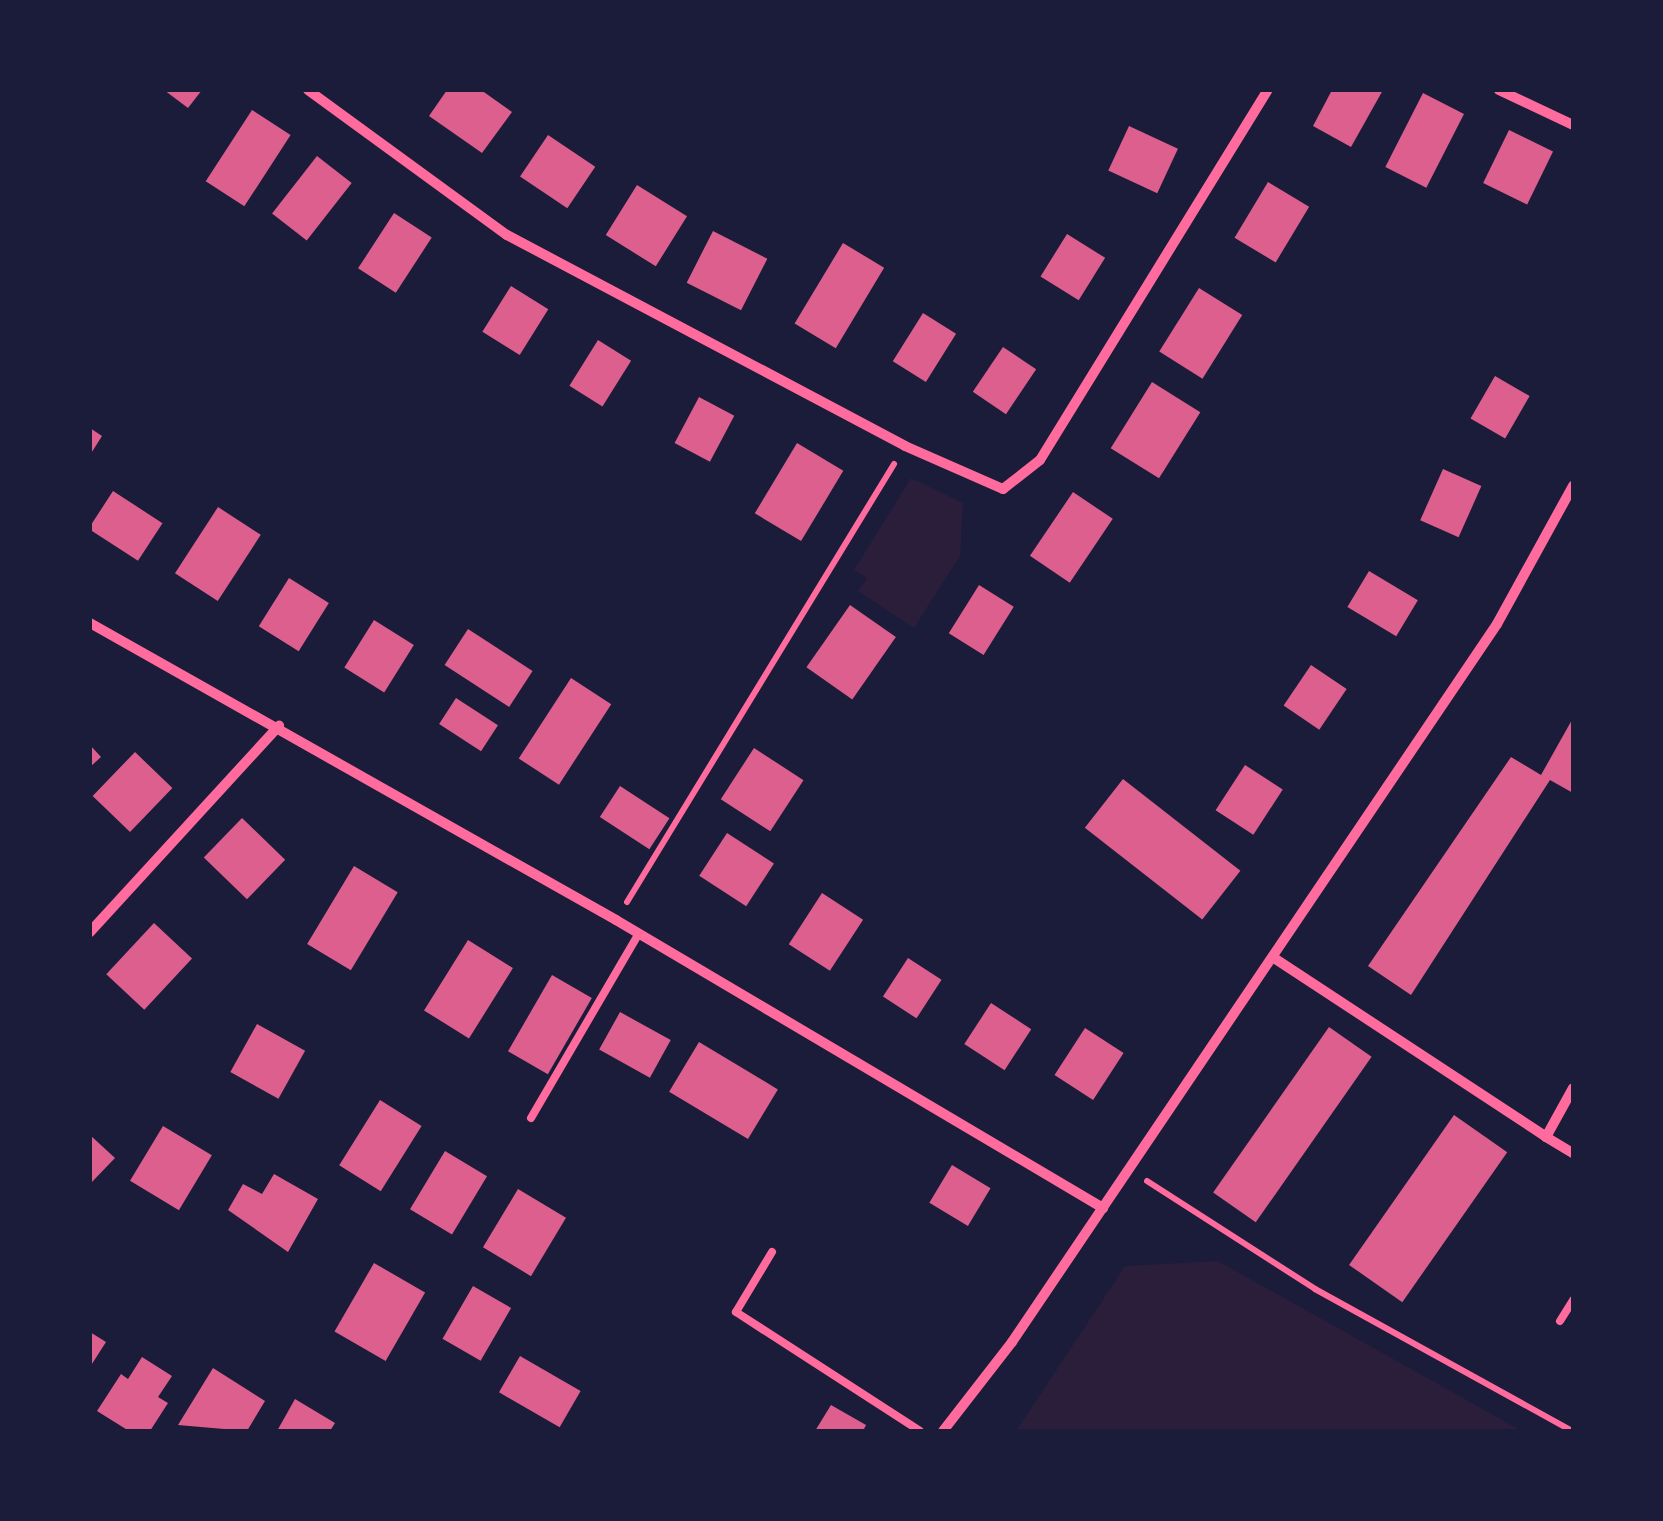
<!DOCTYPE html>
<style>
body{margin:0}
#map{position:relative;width:1663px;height:1521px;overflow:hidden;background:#1b1b3a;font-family:Jost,sans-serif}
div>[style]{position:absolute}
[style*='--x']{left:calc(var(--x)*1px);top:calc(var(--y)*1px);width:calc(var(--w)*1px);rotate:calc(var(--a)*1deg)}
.green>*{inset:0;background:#2a1e3b}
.building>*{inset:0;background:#dd5f8e;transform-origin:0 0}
.path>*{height:6px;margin:-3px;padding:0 3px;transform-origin:3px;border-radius:3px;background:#ff6b9d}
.service>*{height:8px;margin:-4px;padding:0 4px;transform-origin:4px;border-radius:4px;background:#ff6b9d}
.minor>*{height:10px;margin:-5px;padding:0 5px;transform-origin:5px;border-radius:5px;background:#ff6b9d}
span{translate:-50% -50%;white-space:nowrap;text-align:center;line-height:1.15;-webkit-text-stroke:10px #1b1b3a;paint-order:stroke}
.frame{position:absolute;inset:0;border:92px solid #1b1b3a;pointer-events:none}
</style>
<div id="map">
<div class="green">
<i style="clip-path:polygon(911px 478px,963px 503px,960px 556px,914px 628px,858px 591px,867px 578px,854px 570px)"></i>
<i style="clip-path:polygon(1218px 1261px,1522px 1431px,1016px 1431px,1125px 1266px)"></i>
</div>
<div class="building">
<i style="clip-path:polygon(164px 90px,202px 90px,188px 108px)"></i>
<i style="clip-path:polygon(447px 90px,481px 90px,512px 112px,482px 153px,429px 116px)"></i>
<i style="clip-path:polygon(1332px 90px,1383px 90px,1351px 147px,1313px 126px)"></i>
<i style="left:1423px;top:93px;width:46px;height:83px;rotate:27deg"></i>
<i style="left:252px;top:110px;width:46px;height:85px;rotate:33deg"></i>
<i style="left:1129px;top:126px;width:54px;height:49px;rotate:25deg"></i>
<i style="left:1509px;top:130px;width:49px;height:59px;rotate:26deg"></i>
<i style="left:548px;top:135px;width:57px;height:50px;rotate:34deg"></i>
<i style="left:317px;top:156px;width:44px;height:73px;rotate:38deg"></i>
<i style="left:1268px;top:182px;width:48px;height:65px;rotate:31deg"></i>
<i style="left:637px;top:185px;width:59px;height:59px;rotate:32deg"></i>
<i style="left:394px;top:213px;width:45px;height:66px;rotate:33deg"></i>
<i style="left:713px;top:231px;width:61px;height:58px;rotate:27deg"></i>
<i style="left:1067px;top:234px;width:45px;height:50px;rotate:32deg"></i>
<i style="left:843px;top:243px;width:48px;height:94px;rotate:31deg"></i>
<i style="left:511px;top:286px;width:44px;height:54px;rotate:32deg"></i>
<i style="left:1199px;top:288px;width:51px;height:75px;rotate:32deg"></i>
<i style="left:923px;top:313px;width:39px;height:57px;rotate:32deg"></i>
<i style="left:598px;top:340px;width:39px;height:54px;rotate:32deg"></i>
<i style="left:1003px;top:347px;width:40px;height:54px;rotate:34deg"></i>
<i style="left:1495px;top:376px;width:40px;height:49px;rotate:30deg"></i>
<i style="left:1152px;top:382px;width:57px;height:78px;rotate:32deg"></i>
<i style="left:699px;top:397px;width:40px;height:52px;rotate:28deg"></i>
<i style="clip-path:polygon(90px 428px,102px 436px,90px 455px)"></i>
<i style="left:797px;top:443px;width:54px;height:82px;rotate:31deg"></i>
<i style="left:1443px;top:469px;width:42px;height:56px;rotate:24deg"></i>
<i style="left:113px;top:491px;width:59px;height:45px;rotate:33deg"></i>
<i style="left:1073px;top:492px;width:48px;height:77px;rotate:34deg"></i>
<i style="left:218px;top:507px;width:51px;height:79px;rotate:33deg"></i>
<i style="left:1369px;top:571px;width:57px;height:42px;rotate:31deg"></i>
<i style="left:289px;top:578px;width:47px;height:57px;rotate:32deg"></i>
<i style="left:979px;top:585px;width:41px;height:57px;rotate:32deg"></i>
<i style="left:850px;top:605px;width:56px;height:76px;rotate:35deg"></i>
<i style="left:374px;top:620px;width:47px;height:56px;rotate:32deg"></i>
<i style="left:468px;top:629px;width:77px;height:43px;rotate:33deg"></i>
<i style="left:1311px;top:665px;width:43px;height:49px;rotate:34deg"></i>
<i style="left:571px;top:678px;width:48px;height:96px;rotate:33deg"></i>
<i style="left:456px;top:698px;width:50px;height:31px;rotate:33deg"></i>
<i style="clip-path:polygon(1573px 718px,1573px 793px,1550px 780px,1411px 995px,1368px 966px,1511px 757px,1541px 775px)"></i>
<i style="clip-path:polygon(90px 745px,101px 757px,90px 767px)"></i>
<i style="left:754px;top:748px;width:59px;height:61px;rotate:33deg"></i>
<i style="left:135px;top:752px;width:52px;height:61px;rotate:44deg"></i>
<i style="left:1245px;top:765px;width:45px;height:54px;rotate:33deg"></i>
<i style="left:1123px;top:779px;width:149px;height:62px;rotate:38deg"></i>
<i style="left:620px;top:786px;width:59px;height:37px;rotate:33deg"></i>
<i style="left:242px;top:818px;width:60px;height:55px;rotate:44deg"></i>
<i style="left:727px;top:833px;width:56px;height:51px;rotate:33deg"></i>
<i style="left:354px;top:866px;width:51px;height:91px;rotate:31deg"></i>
<i style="left:822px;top:893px;width:49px;height:61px;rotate:33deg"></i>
<i style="left:154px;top:923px;width:52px;height:70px;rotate:43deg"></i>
<i style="left:468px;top:940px;width:53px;height:83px;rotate:32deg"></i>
<i style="left:908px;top:958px;width:40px;height:46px;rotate:33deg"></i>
<i style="left:552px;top:975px;width:46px;height:88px;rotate:30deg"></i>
<i style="left:991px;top:1003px;width:48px;height:49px;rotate:33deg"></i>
<i style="left:620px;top:1012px;width:58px;height:43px;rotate:29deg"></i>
<i style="left:257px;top:1024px;width:55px;height:55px;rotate:29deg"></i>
<i style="left:1329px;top:1027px;width:52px;height:202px;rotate:35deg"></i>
<i style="left:1085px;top:1028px;width:46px;height:56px;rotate:33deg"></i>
<i style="left:699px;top:1042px;width:92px;height:58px;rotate:31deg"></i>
<i style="left:380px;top:1100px;width:49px;height:77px;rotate:32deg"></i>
<i style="left:1454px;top:1115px;width:65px;height:183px;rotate:35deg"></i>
<i style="left:163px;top:1126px;width:57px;height:64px;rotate:31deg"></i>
<i style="clip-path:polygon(90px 1135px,115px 1158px,90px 1184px)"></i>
<i style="left:445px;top:1151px;width:49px;height:68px;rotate:31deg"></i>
<i style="left:952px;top:1165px;width:45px;height:44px;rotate:31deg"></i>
<i style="clip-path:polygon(274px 1174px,318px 1199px,288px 1252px,228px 1210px,243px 1184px,262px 1194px)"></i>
<i style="left:518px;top:1189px;width:56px;height:68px;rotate:31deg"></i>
<i style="left:374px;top:1263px;width:59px;height:79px;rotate:30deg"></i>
<i style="left:473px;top:1286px;width:44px;height:61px;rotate:30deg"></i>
<i style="clip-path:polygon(90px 1332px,106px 1342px,90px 1367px)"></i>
<i style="left:520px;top:1356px;width:70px;height:42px;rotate:30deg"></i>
<i style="clip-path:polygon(142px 1357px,172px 1376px,158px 1397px,168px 1403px,150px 1431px,129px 1431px,97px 1411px,121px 1374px,128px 1379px)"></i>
<i style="clip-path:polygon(213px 1368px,265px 1401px,247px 1431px,178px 1425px)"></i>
<i style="clip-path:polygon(295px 1399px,335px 1423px,330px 1431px,277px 1431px)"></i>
<i style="clip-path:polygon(831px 1405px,866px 1425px,863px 1431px,815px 1431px)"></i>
</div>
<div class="path">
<i style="--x:627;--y:902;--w:513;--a:-58.63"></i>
<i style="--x:1147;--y:1181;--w:200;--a:32.7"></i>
<i style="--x:1315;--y:1289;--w:294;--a:28.9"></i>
</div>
<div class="service">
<i style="--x:531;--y:1118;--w:214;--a:-59.7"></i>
<i style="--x:772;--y:1252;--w:70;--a:121"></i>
<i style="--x:736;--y:1312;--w:219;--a:32.9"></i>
<i style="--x:1560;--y:1321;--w:25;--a:-58"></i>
</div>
<div class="minor">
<i style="--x:308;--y:90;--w:246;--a:36.1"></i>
<i style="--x:507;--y:235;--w:450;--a:27.9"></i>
<i style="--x:905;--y:446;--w:107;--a:23.7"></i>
<i style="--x:1003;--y:489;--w:47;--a:-38.1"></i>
<i style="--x:1040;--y:460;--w:435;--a:-58.4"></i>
<i style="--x:1499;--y:90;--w:82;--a:25.3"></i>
<i style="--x:90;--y:623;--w:604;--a:29.45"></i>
<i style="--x:616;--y:920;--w:566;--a:30.6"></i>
<i style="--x:90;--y:932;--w:280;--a:-47.5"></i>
<i style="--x:1274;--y:958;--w:326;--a:33.3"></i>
<i style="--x:1546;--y:1137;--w:56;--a:-61.1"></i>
<i style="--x:1546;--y:1137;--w:31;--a:31"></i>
<i style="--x:943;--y:1431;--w:113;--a:-52.2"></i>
<i style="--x:1012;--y:1342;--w:866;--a:-55.96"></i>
<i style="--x:1497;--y:624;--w:158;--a:-61.2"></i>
</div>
<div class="frame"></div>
</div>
